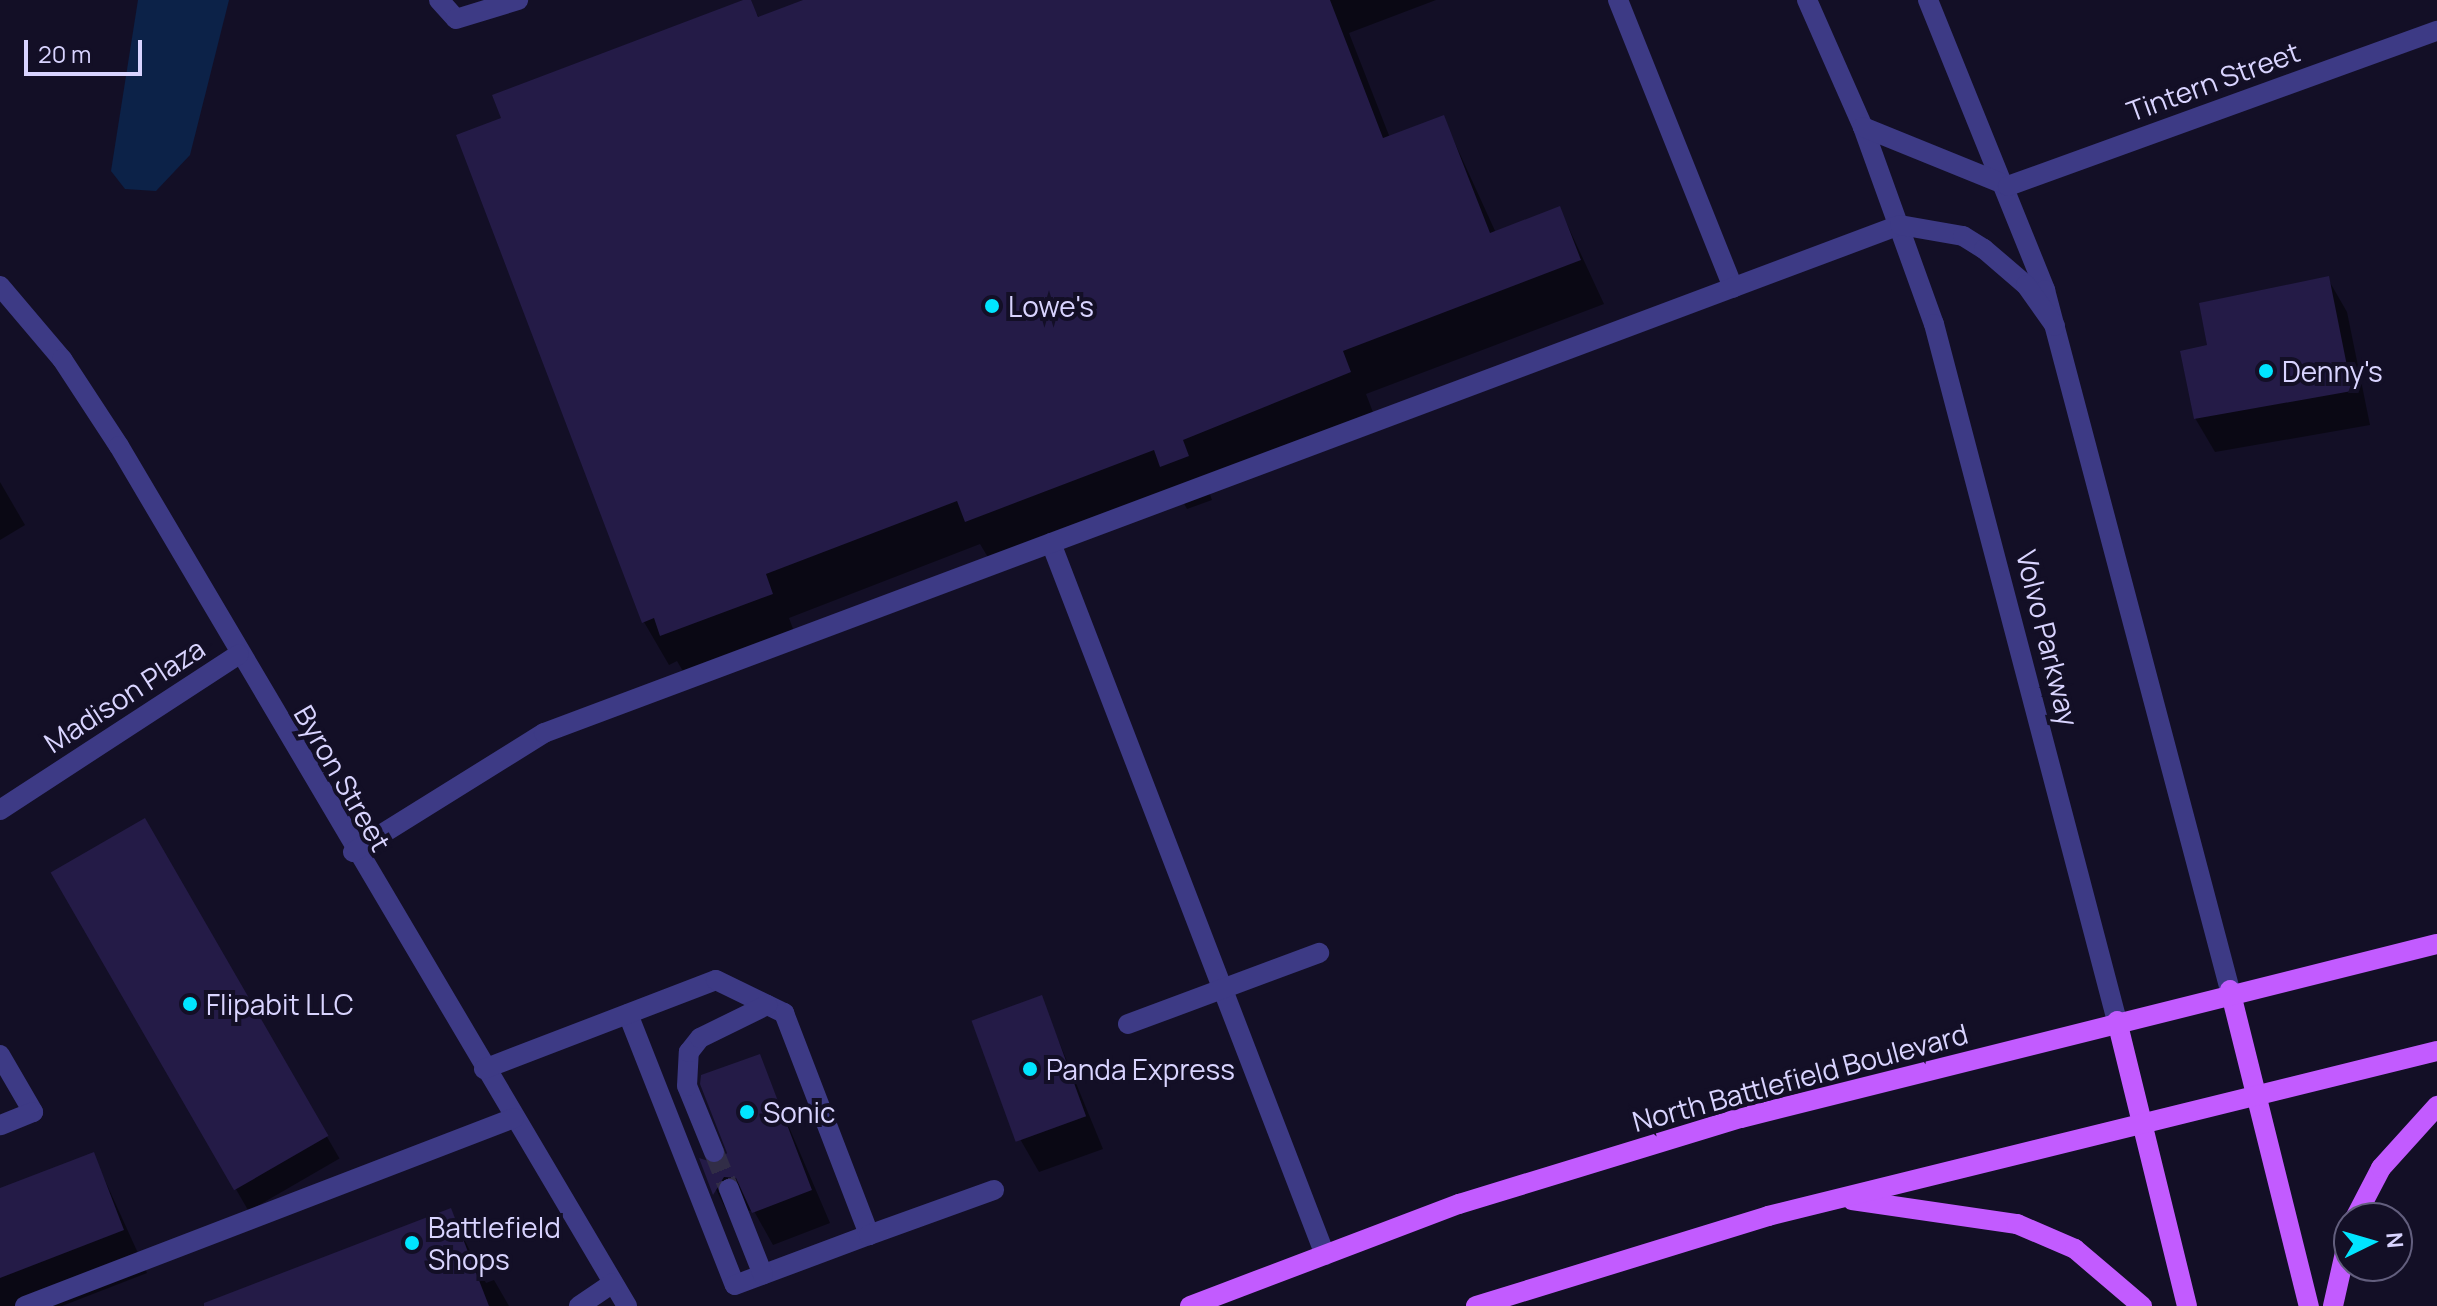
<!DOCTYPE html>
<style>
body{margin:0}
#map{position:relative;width:2437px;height:1306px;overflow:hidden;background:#130f26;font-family:Manrope,sans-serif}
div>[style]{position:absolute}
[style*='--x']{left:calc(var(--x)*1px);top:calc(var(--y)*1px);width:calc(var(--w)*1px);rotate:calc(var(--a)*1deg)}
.water>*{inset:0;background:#0c2248}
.shadow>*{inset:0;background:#0007;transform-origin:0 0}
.building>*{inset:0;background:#241b47;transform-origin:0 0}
.minor-tunnel>*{height:20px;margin-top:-10px;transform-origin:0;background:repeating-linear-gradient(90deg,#312d47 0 20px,transparent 0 30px)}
.minor>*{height:20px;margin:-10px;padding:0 10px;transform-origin:10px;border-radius:10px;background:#3d3a85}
.major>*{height:20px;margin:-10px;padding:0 10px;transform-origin:10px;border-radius:10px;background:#c25bff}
.dots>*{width:22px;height:22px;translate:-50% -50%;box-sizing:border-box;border:4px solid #130f26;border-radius:50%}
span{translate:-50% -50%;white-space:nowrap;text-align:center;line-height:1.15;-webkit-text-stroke:8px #130f26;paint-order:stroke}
.street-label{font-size:28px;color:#d9d4ff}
.poi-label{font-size:28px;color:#d9d4ff}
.left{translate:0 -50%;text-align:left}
.north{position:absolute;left:2333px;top:1202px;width:80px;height:80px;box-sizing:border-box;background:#130f26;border:2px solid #625e7d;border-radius:50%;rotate:85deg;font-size:22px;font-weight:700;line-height:32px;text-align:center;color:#d9d4ff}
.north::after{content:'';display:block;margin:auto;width:28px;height:36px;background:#00e5ff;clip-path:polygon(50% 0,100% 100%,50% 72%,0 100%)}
.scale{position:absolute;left:24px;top:40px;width:118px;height:36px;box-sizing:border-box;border:4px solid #d9d4ff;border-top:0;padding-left:10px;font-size:24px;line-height:28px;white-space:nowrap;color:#d9d4ff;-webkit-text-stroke:6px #130f26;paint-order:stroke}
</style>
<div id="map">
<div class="water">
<i style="clip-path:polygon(138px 0,229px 0,190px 155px,156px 191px,125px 189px,111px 171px)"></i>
</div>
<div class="shadow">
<i style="clip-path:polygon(748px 0,760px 19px,809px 0,1436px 0,1349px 33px,1390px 138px,1443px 117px,1496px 233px,1560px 209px,1604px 304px,1366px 394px,1374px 415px,1206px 484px,1212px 500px,1187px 509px,1178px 493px,992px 564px,980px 544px,789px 618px,796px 637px,687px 678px,677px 661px,669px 665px,644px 622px,503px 119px)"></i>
<i style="clip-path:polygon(2328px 279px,2347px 312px,2370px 425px,2215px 452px,2195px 418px,2209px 347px)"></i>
<i style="clip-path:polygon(0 482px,25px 525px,0 540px)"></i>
<i style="left:144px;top:820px;width:391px;height:105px;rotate:60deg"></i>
<i style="clip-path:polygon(1041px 998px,1103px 1149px,1039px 1172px,1020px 1139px)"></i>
<i style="clip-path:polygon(759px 1057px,830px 1223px,773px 1245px,754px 1211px,743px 1210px,734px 1226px,702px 1161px,719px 1167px,729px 1153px)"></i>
<i style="clip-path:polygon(93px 1154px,147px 1273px,62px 1306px,0 1306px,0 1190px)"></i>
<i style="clip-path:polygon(450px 1211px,486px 1283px,494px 1280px,509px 1306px,203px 1306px)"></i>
</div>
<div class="building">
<i style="clip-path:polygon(743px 0,751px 0,758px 17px,803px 0,1330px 0,1383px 138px,1444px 115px,1490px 233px,1560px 206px,1581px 260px,1343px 351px,1351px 372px,1183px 440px,1189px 456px,1160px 467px,1154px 450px,965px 522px,957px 501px,766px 574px,773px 594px,660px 636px,654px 618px,642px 623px,456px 135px,501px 118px,492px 95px)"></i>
<i style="clip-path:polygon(2329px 276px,2352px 391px,2194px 419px,2180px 351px,2207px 345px,2199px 303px)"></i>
<i style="left:145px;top:818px;width:367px;height:109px;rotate:60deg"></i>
<i style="left:1042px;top:995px;width:129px;height:75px;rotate:70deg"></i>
<i style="clip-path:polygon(760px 1054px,812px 1190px,752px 1213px,736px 1178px,724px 1177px,713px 1195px,699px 1158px,718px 1164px,727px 1153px,700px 1084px,701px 1075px)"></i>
<i style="clip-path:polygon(94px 1152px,124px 1230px,0 1278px,0 1188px)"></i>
<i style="clip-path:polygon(451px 1208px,489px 1306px,204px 1306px,204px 1303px)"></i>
</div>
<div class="minor-tunnel">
<i style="--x:714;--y:1152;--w:40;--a:68"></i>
</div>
<div class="minor">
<i style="--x:439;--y:0;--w:25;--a:48"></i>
<i style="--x:456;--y:19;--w:65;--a:-17"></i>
<i style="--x:1618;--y:0;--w:310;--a:68.2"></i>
<i style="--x:1807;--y:0;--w:139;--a:66.2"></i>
<i style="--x:1863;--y:127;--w:209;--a:70.2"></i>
<i style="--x:1934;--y:324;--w:721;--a:75.29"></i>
<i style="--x:1928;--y:0;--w:313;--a:68"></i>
<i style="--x:2045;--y:290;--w:724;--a:75.2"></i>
<i style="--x:1863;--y:127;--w:157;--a:22.1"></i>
<i style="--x:2008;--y:186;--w:456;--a:-19.9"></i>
<i style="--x:0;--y:286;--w:96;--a:49.7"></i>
<i style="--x:62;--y:359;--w:104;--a:56.8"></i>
<i style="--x:119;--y:446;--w:999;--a:59.43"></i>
<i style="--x:1051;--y:543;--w:763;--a:68.95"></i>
<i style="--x:0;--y:810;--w:285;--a:-33.1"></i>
<i style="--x:353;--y:852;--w:225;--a:-31.9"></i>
<i style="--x:544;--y:733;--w:1448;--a:-20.54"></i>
<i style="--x:1900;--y:225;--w:64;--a:9.9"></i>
<i style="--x:1963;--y:236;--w:25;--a:32"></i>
<i style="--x:1984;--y:249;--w:55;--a:40.6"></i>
<i style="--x:2026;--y:285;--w:50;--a:54.7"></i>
<i style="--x:628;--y:1014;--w:291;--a:68.5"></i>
<i style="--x:735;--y:1285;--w:143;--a:-20.5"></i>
<i style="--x:1128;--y:1024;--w:204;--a:-20.4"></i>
<i style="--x:0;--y:1055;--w:66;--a:59.9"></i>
<i style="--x:33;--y:1112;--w:35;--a:158"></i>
<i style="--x:484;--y:1069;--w:248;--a:-21"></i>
<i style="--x:716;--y:980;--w:76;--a:25.9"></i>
<i style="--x:784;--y:1013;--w:238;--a:69"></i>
<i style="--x:869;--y:1235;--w:133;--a:-19.8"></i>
<i style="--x:714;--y:1152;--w:71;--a:-112.2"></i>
<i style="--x:687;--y:1086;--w:34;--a:-87"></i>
<i style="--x:689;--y:1052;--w:18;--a:-52"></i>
<i style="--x:700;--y:1038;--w:75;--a:-26.2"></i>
<i style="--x:729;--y:1189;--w:92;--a:68.4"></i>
<i style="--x:25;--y:1306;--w:524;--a:-21.03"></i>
<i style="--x:579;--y:1306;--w:41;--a:-34.1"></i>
</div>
<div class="major">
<i style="--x:2230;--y:990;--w:326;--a:76"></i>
<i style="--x:2117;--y:1021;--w:293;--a:76.2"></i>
<i style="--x:1852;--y:1200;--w:167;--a:8.3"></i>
<i style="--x:2017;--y:1224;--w:63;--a:23.3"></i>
<i style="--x:2075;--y:1249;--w:88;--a:40.4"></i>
<i style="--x:2355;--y:1218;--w:56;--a:-62.5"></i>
<i style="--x:2381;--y:1168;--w:84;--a:-47.9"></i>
<i style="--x:1190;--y:1306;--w:288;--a:-20.8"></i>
<i style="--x:1459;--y:1204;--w:295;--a:-17"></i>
<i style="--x:1741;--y:1118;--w:717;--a:-14.04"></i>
<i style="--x:1476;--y:1306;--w:306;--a:-17.1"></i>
<i style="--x:1768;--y:1216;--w:689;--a:-13.85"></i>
<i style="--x:2333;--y:1306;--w:73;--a:-77.3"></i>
</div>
<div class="dots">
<i style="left:992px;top:306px;background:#00e5ff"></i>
<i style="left:2266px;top:371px;background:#00e5ff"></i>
<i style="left:190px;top:1004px;background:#00e5ff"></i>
<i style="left:1030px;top:1069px;background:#00e5ff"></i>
<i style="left:747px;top:1112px;background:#00e5ff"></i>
<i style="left:412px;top:1243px;background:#00e5ff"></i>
</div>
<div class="street-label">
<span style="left:2213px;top:81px;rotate:-20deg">Tintern Street</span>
<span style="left:2048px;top:638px;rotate:76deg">Volvo Parkway</span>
<span style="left:124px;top:695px;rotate:-33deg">Madison Plaza</span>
<span style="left:343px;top:778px;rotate:60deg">Byron Street</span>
<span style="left:1800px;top:1077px;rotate:-15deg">North Battlefield Boulevard</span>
</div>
<div class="poi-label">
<span class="left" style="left:1008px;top:306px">Lowe's</span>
<span class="left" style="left:2282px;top:371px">Denny's</span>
<span class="left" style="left:206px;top:1004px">Flipabit LLC</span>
<span class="left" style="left:1046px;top:1069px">Panda Express</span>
<span class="left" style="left:763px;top:1112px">Sonic</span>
<span class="left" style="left:428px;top:1243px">Battlefield<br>Shops</span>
</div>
<div class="north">N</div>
<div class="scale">20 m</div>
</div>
